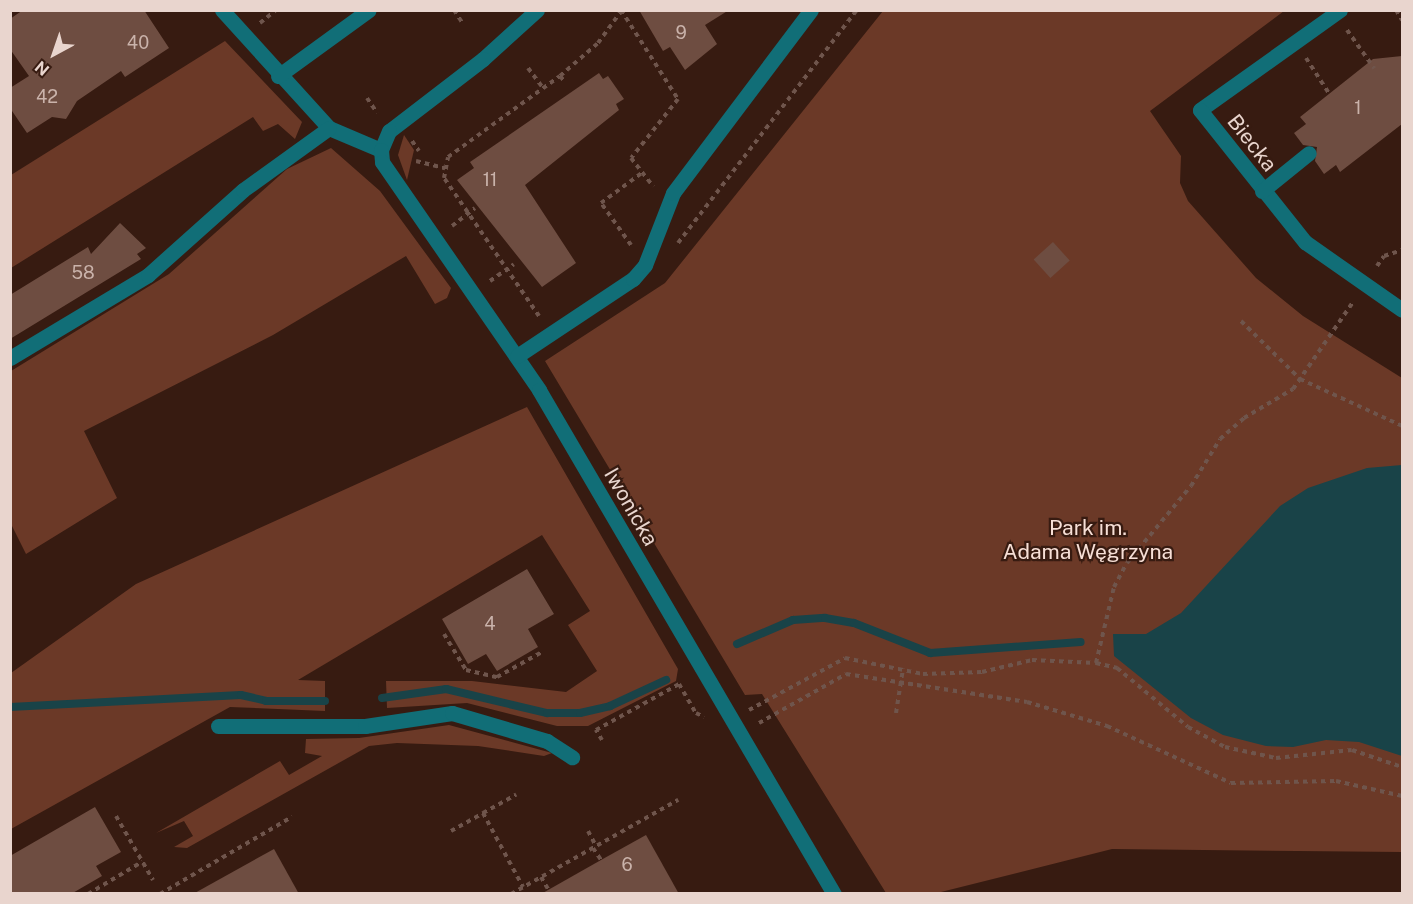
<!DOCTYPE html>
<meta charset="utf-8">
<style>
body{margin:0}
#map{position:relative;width:1413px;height:904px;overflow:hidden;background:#371b11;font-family:"Public Sans",sans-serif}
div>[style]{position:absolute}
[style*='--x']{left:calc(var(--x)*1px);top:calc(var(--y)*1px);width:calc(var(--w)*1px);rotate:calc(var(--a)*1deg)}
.green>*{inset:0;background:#6b3927}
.water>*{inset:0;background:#194348}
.stream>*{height:8px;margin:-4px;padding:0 4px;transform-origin:4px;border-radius:4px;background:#194348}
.building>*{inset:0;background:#6e4d41;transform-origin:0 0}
.path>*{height:4px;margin-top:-2px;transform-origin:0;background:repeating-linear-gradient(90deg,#6f554c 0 4.5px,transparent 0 9px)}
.minor>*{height:15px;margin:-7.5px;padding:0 7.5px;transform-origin:7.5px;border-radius:7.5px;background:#116e77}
span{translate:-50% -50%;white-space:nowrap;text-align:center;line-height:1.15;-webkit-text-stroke:4.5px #371b11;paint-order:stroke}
.number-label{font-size:18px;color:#cab3ab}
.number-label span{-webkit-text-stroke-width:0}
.street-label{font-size:21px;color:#e9d5ce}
.park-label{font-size:21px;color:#f7dfd6}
.frame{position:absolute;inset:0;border:12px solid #e9d5ce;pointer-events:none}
.north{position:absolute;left:24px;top:24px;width:60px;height:60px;-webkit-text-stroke:4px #371b11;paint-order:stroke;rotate:220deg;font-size:16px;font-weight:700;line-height:24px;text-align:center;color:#e9d5ce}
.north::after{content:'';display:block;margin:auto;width:21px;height:27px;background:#e9d5ce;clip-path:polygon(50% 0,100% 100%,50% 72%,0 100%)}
</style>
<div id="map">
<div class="green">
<i style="clip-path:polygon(883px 11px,1284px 11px,1150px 111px,1181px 156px,1180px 183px,1188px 201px,1256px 278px,1303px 316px,1402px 378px,1402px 852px,1112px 849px,937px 893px,886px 893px,762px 694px,745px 695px,545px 361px,665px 283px)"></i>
<i style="clip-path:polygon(225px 41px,302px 122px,295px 139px,278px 124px,263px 131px,253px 117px,11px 268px,11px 175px)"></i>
<i style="clip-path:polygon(404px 135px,414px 150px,407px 180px,398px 155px)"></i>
<i style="clip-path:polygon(331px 148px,380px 191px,451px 288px,447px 298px,435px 304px,406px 256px,273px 335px,84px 431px,117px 498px,26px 554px,11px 524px,11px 371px,169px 274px,287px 169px)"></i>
<i style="clip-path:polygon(527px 407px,678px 669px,676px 681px,588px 726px,557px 726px,467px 703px,387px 708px,386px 681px,472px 681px,566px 692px,597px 671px,568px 625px,590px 611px,542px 535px,298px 680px,325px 681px,325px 711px,230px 707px,11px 829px,11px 673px,136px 584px)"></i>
<i style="clip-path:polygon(449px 725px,552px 753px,544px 756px,478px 746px,397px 743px,369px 746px,187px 848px,174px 847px,193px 836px,184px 821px,156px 833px,280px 761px,289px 775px,322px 756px,305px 753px,306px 739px,359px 738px)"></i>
</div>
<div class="water">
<i style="clip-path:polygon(1402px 465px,1402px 756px,1359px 742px,1326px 740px,1293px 747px,1266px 746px,1223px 735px,1191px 718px,1114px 656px,1113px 634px,1146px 634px,1181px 613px,1280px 506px,1308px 488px,1367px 468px)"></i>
</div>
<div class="stream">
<i style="--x:737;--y:644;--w:61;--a:-23.2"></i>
<i style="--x:793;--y:620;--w:32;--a:-4"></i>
<i style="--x:825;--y:618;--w:29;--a:10"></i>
<i style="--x:854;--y:623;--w:82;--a:21.5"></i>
<i style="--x:930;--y:653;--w:151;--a:-4.2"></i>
<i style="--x:382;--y:698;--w:65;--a:-8"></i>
<i style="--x:446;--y:689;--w:104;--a:13.4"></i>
<i style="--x:547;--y:713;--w:33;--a:0"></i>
<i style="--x:580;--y:713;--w:31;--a:-13"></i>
<i style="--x:610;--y:706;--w:62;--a:-24.9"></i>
<i style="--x:10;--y:707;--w:231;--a:-3"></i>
<i style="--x:241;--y:695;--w:26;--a:13"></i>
<i style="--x:266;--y:701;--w:59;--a:0"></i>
</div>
<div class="building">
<i style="clip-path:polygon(23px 10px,144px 10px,169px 48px,125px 77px,121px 71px,77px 101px,66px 119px,52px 117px,27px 133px,10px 108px,10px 88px,29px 76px,10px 49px,10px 19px)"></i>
<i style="clip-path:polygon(639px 10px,729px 10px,705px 25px,717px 44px,685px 70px,670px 47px,663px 51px)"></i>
<i style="clip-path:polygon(1402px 56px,1402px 124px,1340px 172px,1336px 165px,1324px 174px,1315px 161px,1317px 147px,1303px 145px,1294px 133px,1306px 124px,1300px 117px,1373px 59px)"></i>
<i style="clip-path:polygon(599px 73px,603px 79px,608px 76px,624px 99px,616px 104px,619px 110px,525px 185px,576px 263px,542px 287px,457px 180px,474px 168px,470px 162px)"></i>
<i style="clip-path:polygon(120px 223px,146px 248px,137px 254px,141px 259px,10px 339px,10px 295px,88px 247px,91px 254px)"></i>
<i style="left:1053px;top:242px;width:25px;height:26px;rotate:48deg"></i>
<i style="clip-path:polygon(527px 569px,554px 614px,528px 629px,538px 647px,497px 671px,486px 654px,468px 664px,442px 619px)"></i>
<i style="clip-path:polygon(95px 807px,121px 852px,96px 866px,102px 876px,71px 894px,10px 894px,10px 856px)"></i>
<i style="clip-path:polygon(646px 835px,679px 894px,541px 894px,601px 860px)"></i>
<i style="clip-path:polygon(274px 849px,299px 894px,193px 894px)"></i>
</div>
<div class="path">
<i style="--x:454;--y:10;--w:17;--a:57"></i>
<i style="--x:621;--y:10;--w:106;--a:57.4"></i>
<i style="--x:678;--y:99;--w:75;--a:128.5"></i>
<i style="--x:631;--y:158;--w:36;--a:52"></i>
<i style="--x:1396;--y:10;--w:12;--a:59"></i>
<i style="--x:260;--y:23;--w:21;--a:-39"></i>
<i style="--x:1347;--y:30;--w:47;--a:54.6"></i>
<i style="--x:1306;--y:58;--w:44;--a:57"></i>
<i style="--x:528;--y:68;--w:25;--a:53"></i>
<i style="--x:560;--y:76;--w:8;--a:50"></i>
<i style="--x:367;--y:98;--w:18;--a:56"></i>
<i style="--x:412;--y:141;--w:12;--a:55"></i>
<i style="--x:416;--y:161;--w:30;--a:14"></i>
<i style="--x:452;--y:226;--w:29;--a:-38"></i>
<i style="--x:678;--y:243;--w:294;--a:-52.5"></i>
<i style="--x:631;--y:245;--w:52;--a:-125.5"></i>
<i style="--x:601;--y:203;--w:52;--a:-36.4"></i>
<i style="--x:1377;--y:266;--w:12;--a:-55"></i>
<i style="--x:1384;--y:256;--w:19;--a:-18"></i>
<i style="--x:490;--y:281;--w:29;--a:-35"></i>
<i style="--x:539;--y:316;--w:168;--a:-124.5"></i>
<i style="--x:444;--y:178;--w:21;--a:-79"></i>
<i style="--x:448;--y:157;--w:138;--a:-35.9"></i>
<i style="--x:560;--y:76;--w:50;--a:-41"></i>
<i style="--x:598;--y:43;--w:41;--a:-54"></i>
<i style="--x:1241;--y:321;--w:83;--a:44.5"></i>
<i style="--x:1300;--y:379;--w:112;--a:24.7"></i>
<i style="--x:444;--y:634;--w:42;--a:58.6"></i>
<i style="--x:466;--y:670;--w:32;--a:13"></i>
<i style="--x:497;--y:677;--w:51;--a:-29.1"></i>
<i style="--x:1096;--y:663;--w:78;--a:-76.7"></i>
<i style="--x:1114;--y:587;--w:27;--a:-62"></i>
<i style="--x:1127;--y:563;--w:100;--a:-50.3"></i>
<i style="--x:1191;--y:486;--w:55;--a:-58.3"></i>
<i style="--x:1220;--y:439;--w:32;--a:-41"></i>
<i style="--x:1244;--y:418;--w:57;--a:-30.6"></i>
<i style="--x:1293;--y:389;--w:106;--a:-55.4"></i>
<i style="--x:749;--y:710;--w:109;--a:-28.4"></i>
<i style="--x:845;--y:658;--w:80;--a:11.6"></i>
<i style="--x:923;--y:674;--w:59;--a:-1.9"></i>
<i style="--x:982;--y:672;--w:51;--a:-13.5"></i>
<i style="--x:1032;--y:660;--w:64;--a:2.7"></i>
<i style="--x:1096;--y:663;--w:22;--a:13"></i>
<i style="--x:1117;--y:668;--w:92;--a:39.7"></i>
<i style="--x:1188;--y:727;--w:42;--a:28.4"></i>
<i style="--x:1225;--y:747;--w:52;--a:12.2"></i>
<i style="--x:1276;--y:758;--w:76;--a:-6"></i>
<i style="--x:1352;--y:750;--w:53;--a:18.8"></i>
<i style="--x:896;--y:713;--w:45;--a:-81"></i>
<i style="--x:759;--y:723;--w:100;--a:-29.4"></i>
<i style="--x:846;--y:674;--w:183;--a:8.8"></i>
<i style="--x:1027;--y:702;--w:84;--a:16.7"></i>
<i style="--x:1107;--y:726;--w:136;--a:24.7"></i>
<i style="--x:1231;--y:783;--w:105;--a:-1.1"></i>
<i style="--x:1336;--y:781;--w:68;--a:12.8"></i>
<i style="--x:602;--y:740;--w:12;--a:-121"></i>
<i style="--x:596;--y:730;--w:95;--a:-29"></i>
<i style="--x:679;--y:684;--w:34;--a:60"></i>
<i style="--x:696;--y:713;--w:9;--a:27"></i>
<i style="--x:483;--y:813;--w:38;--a:-29"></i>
<i style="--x:116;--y:816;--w:74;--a:60"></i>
<i style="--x:451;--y:831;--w:37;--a:-29"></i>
<i style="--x:483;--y:813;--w:84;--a:61.6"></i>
<i style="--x:588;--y:831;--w:17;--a:62"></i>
<i style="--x:593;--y:848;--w:14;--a:56"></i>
<i style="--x:541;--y:877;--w:14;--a:60"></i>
<i style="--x:88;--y:894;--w:63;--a:-30.7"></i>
<i style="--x:160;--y:894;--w:153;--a:-30.3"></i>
<i style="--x:511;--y:894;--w:192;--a:-29.4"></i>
</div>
<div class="minor">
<i style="--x:222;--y:10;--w:159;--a:47.8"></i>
<i style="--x:329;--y:128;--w:56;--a:22.9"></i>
<i style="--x:537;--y:10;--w:73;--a:137.8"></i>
<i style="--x:483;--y:59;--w:118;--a:142.5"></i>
<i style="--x:389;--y:131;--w:21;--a:113"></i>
<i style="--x:381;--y:150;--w:12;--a:85"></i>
<i style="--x:382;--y:162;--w:277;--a:55.4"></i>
<i style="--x:539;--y:390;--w:584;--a:59.66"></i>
<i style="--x:1340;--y:10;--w:172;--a:144.5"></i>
<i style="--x:1200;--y:110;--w:169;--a:51.5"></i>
<i style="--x:1305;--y:242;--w:118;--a:35"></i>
<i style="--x:278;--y:76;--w:112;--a:-36"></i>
<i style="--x:1262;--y:191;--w:60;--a:-39"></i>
<i style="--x:517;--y:356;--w:139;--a:-33.6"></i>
<i style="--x:633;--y:279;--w:18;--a:-49"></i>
<i style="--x:645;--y:265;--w:77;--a:-68.7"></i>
<i style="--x:673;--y:193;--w:229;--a:-53"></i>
<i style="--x:10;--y:358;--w:161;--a:-31"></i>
<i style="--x:148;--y:275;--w:127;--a:-41.8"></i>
<i style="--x:243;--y:190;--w:106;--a:-35.8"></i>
<i style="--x:218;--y:726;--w:147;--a:0"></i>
<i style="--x:365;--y:726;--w:88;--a:-8.5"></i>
<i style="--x:452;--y:713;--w:99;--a:16.4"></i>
<i style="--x:547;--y:741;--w:30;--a:33"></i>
</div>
<div class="number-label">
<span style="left:681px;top:33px">9</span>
<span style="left:138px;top:43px">40</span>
<span style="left:47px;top:97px">42</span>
<span style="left:1358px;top:108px">1</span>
<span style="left:490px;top:180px">11</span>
<span style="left:83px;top:273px">58</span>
<span style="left:490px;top:624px">4</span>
<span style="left:627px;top:865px">6</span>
</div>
<div class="street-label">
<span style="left:1252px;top:143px;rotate:52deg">Biecka</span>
<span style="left:631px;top:507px;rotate:60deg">Iwonicka</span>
</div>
<div class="park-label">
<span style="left:1088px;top:540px">Park im.<br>Adama Węgrzyna</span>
</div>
<div class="frame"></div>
<div class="north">N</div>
</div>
